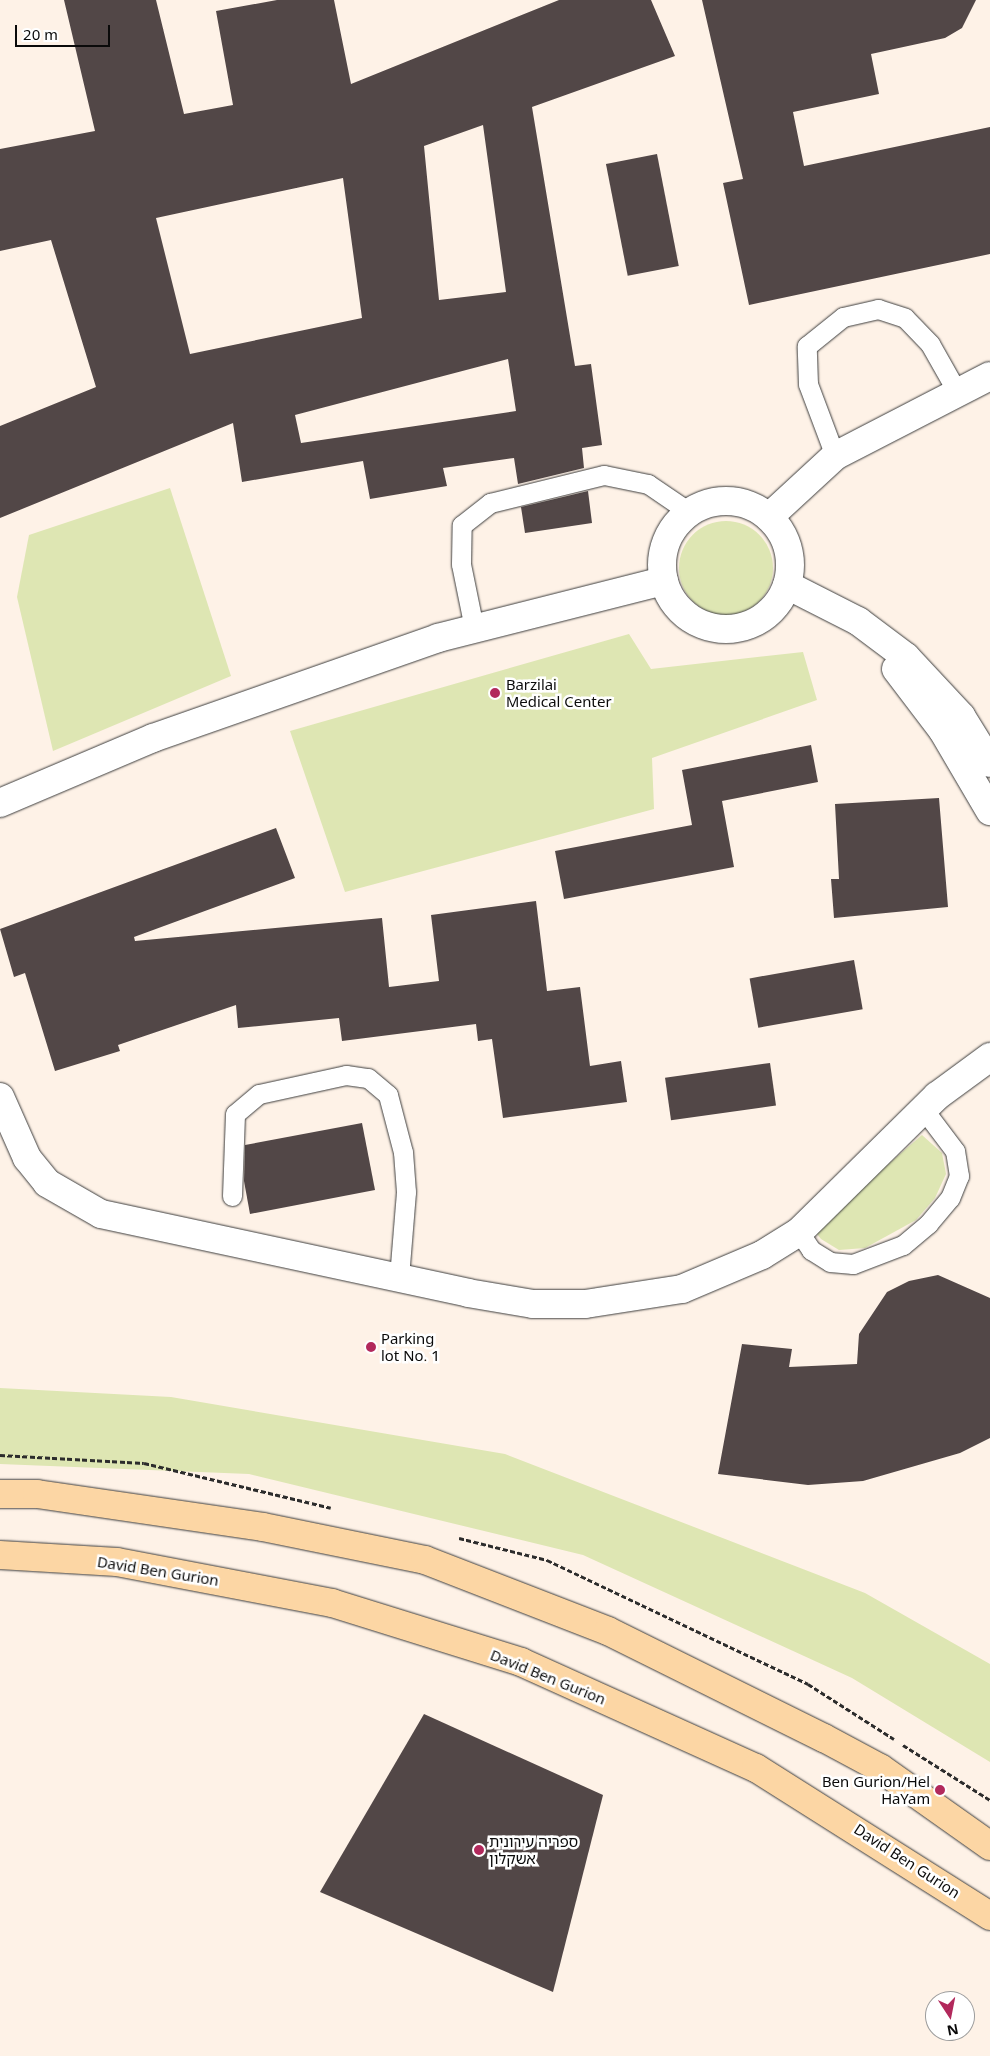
<!DOCTYPE html>
<meta charset="utf-8">
<style>
body{margin:0}
#map{position:relative;width:990px;height:2056px;overflow:hidden;background:#fef2e7;font-family:Georgia,"Noto Sans Hebrew",serif}
div>[style]{position:absolute}
[style*='--x']{left:calc(var(--x)*1px);top:calc(var(--y)*1px);width:calc(var(--w)*1px);rotate:calc(var(--a)*1deg)}
.green>*{inset:0;background:#dee6b3}
.round{border-radius:50%}
.building>*{inset:0;background:#524747;transform-origin:0 0}
.path>*{height:3px;margin-top:-1.5px;transform-origin:0;background:repeating-linear-gradient(90deg,#2c2c2c 0 5px,transparent 0 7.5px)}
.roads{filter:drop-shadow(0 0 1px #3d3d3d) drop-shadow(0 0 1px #3d3d3d)}
.lane>*{height:19px;margin:-9.5px;padding:0 9.5px;transform-origin:9.5px;border-radius:9.5px;background:#fff}
.street>*{height:28px;margin:-14px;padding:0 14px;transform-origin:14px;border-radius:14px;background:#fff}
.street>.ring{margin:-14px;padding:0;box-sizing:content-box;background:none;border:28px solid #fff;border-radius:50%}
.secondary>*{height:28px;margin:-14px;padding:0 14px;transform-origin:14px;border-radius:14px;background:#fcd6a4}
.dots>*{width:14px;height:14px;translate:-50% -50%;box-sizing:border-box;border:2px solid #fff;border-radius:50%}
span{translate:-50% -50%;white-space:nowrap;text-align:center;line-height:1.15;-webkit-text-stroke:5px #fff;paint-order:stroke}
.poi-label{font-size:15px;color:#0a0a0a}
.left{translate:0 -50%;text-align:left}
.right{translate:-100% -50%;text-align:right}
.street-label{font-size:15px;color:#0a0a0a}
.north{position:absolute;left:925px;top:1991px;width:50px;height:50px;box-sizing:border-box;background:#fff;border:1px solid #9d9d9d;border-radius:50%;rotate:169deg;font-size:14px;font-weight:700;line-height:20px;text-align:center;color:#0a0a0a}
.north::after{content:'';display:block;margin:auto;width:18px;height:22px;background:#b2295c;clip-path:polygon(50% 0,100% 100%,50% 72%,0 100%)}
.scale{position:absolute;left:15px;top:25px;width:95px;height:22px;box-sizing:border-box;border:2px solid #0a0a0a;border-top:0;padding-left:6px;font-size:15px;line-height:18px;white-space:nowrap;color:#0a0a0a;-webkit-text-stroke:4px #fff;paint-order:stroke}
</style>
<div id="map">
<div class="green">
<i style="clip-path:polygon(170px 488px,231px 676px,53px 751px,17px 597px,29px 535px)"></i>
<i class="round" style="left:679px;top:521px;width:94px;height:94px"></i>
<i style="clip-path:polygon(629px 634px,651px 669px,803px 652px,817px 700px,652px 758px,654px 809px,345px 892px,290px 731px)"></i>
<i style="clip-path:polygon(922px 1135px,942px 1153px,946px 1174px,935px 1198px,916px 1220px,865px 1248px,839px 1250px,821px 1239px,813px 1229px)"></i>
<i style="clip-path:polygon(0 1388px,171px 1397px,505px 1454px,865px 1593px,990px 1664px,990px 1762px,852px 1678px,583px 1555px,249px 1474px,0 1464px)"></i>
</div>
<div class="building">
<i style="clip-path:polygon(evenodd,64px 0,156px 0,184px 114px,233px 105px,216px 11px,277px 0,334px 0,351px 84px,559px 0,651px 0,675px 56px,532px 107px,575px 366px,591px 364px,602px 445px,582px 448px,584px 468px,518px 484px,514px 458px,443px 468px,447px 486px,370px 499px,363px 461px,242px 482px,233px 423px,0 518px,0 426px,96px 387px,51px 240px,0 251px,0 149px,95px 131px,64px 0,483px 125px,506px 292px,439px 300px,424px 146px,483px 125px,64px 0,343px 178px,362px 318px,190px 354px,156px 218px,343px 178px,64px 0,508px 359px,516px 411px,301px 443px,295px 415px,508px 359px)"></i>
<i style="clip-path:polygon(702px 0,976px 0,962px 28px,945px 38px,871px 54px,879px 94px,793px 112px,804px 166px,990px 127px,990px 254px,749px 305px,723px 183px,743px 179px)"></i>
<i style="left:657px;top:154px;width:114px;height:52px;rotate:79deg"></i>
<i style="clip-path:polygon(588px 491px,592px 523px,525px 533px,521px 507px)"></i>
<i style="clip-path:polygon(811px 745px,818px 782px,722px 801px,734px 867px,564px 899px,555px 851px,692px 825px,682px 770px)"></i>
<i style="clip-path:polygon(939px 798px,948px 907px,834px 918px,831px 879px,839px 879px,835px 804px)"></i>
<i style="clip-path:polygon(276px 828px,295px 878px,134px 937px,135px 941px,382px 918px,389px 987px,439px 981px,431px 915px,536px 901px,547px 991px,580px 987px,590px 1066px,621px 1061px,627px 1102px,503px 1118px,492px 1039px,478px 1041px,476px 1024px,342px 1041px,339px 1018px,238px 1028px,236px 1005px,118px 1045px,120px 1051px,55px 1071px,25px 973px,14px 977px,0 929px)"></i>
<i style="left:854px;top:960px;width:50px;height:106px;rotate:80deg"></i>
<i style="left:770px;top:1063px;width:43px;height:106px;rotate:82deg"></i>
<i style="clip-path:polygon(362px 1123px,375px 1190px,250px 1214px,244px 1181px,245px 1145px)"></i>
<i style="clip-path:polygon(938px 1275px,990px 1298px,990px 1438px,960px 1453px,863px 1481px,808px 1485px,718px 1474px,742px 1344px,792px 1349px,789px 1367px,857px 1364px,859px 1334px,887px 1292px,909px 1281px)"></i>
<i style="clip-path:polygon(424px 1714px,603px 1795px,553px 1992px,320px 1892px)"></i>
</div>
<div class="path">
<i style="--x:0;--y:1455;--w:144;--a:3.2"></i>
<i style="--x:144;--y:1463;--w:192;--a:13.5"></i>
<i style="--x:459;--y:1538;--w:91;--a:14"></i>
<i style="--x:547;--y:1560;--w:289;--a:25.4"></i>
<i style="--x:808;--y:1684;--w:102;--a:32.6"></i>
<i style="--x:903;--y:1745;--w:103;--a:32.3"></i>
</div>
<div class="roads">
<div class="lane">
<i style="--x:835;--y:456;--w:77;--a:-110.6"></i>
<i style="--x:808;--y:384;--w:38;--a:-92"></i>
<i style="--x:807;--y:346;--w:46;--a:-38.9"></i>
<i style="--x:843;--y:317;--w:36;--a:-13"></i>
<i style="--x:878;--y:309;--w:28;--a:18"></i>
<i style="--x:905;--y:318;--w:36;--a:46"></i>
<i style="--x:930;--y:344;--w:53;--a:60.5"></i>
<i style="--x:474;--y:628;--w:65;--a:-101.5"></i>
<i style="--x:461;--y:564;--w:39;--a:-89"></i>
<i style="--x:462;--y:525;--w:36;--a:-38"></i>
<i style="--x:490;--y:503;--w:117;--a:-13.8"></i>
<i style="--x:604;--y:475;--w:45;--a:11.6"></i>
<i style="--x:648;--y:484;--w:50;--a:34.3"></i>
<i style="--x:232;--y:1196;--w:82;--a:-87.9"></i>
<i style="--x:235;--y:1114;--w:31;--a:-40"></i>
<i style="--x:259;--y:1094;--w:89;--a:-12.3"></i>
<i style="--x:346;--y:1075;--w:22;--a:8"></i>
<i style="--x:368;--y:1078;--w:26;--a:40"></i>
<i style="--x:388;--y:1095;--w:59;--a:75.3"></i>
<i style="--x:403;--y:1152;--w:40;--a:85.7"></i>
<i style="--x:406;--y:1192;--w:85;--a:94.7"></i>
<i style="--x:799;--y:1232;--w:22;--a:56"></i>
<i style="--x:811;--y:1250;--w:22;--a:32"></i>
<i style="--x:830;--y:1262;--w:23;--a:5"></i>
<i style="--x:853;--y:1264;--w:53;--a:-20.8"></i>
<i style="--x:903;--y:1245;--w:33;--a:-40"></i>
<i style="--x:928;--y:1224;--w:34;--a:-50"></i>
<i style="--x:950;--y:1198;--w:24;--a:-68"></i>
<i style="--x:959;--y:1176;--w:25;--a:-99"></i>
<i style="--x:955;--y:1151;--w:51;--a:-127.1"></i>
</div>
<div class="street">
<i class="ring" style="left:662px;top:501px;width:100px;height:100px"></i>
<i style="--x:769;--y:517;--w:90;--a:-42.7"></i>
<i style="--x:835;--y:456;--w:174;--a:-27.3"></i>
<i style="--x:787;--y:585;--w:80;--a:26.9"></i>
<i style="--x:858;--y:621;--w:60;--a:36.9"></i>
<i style="--x:906;--y:657;--w:81;--a:47"></i>
<i style="--x:961;--y:716;--w:55;--a:58.3"></i>
<i style="--x:896;--y:669;--w:78;--a:52.8"></i>
<i style="--x:943;--y:731;--w:93;--a:59.6"></i>
<i style="--x:0;--y:803;--w:166;--a:-23"></i>
<i style="--x:153;--y:738;--w:302;--a:-19.3"></i>
<i style="--x:438;--y:638;--w:233;--a:-14.2"></i>
<i style="--x:0;--y:1097;--w:67;--a:66.1"></i>
<i style="--x:27;--y:1158;--w:32;--a:51"></i>
<i style="--x:47;--y:1183;--w:62;--a:29.9"></i>
<i style="--x:101;--y:1214;--w:375;--a:12.1"></i>
<i style="--x:468;--y:1293;--w:66;--a:9.6"></i>
<i style="--x:533;--y:1304;--w:52;--a:0"></i>
<i style="--x:585;--y:1304;--w:98;--a:-8.8"></i>
<i style="--x:682;--y:1289;--w:87;--a:-23"></i>
<i style="--x:762;--y:1255;--w:44;--a:-31.9"></i>
<i style="--x:799;--y:1232;--w:194;--a:-44.6"></i>
<i style="--x:937;--y:1096;--w:66;--a:-36.3"></i>
</div>
<div class="secondary">
<i style="--x:0;--y:1494;--w:37;--a:0"></i>
<i style="--x:37;--y:1494;--w:228;--a:8.3"></i>
<i style="--x:263;--y:1527;--w:165;--a:11.5"></i>
<i style="--x:425;--y:1560;--w:196;--a:21.2"></i>
<i style="--x:608;--y:1631;--w:241;--a:26.4"></i>
<i style="--x:824;--y:1738;--w:64;--a:28.2"></i>
<i style="--x:880;--y:1768;--w:135;--a:35.3"></i>
<i style="--x:0;--y:1555;--w:117;--a:3.4"></i>
<i style="--x:117;--y:1562;--w:219;--a:10.8"></i>
<i style="--x:332;--y:1603;--w:198;--a:17.3"></i>
<i style="--x:521;--y:1662;--w:258;--a:24.3"></i>
<i style="--x:756;--y:1768;--w:277;--a:32.3"></i>
</div>
</div>
<div class="dots">
<i style="left:495px;top:693px;background:#b2295c"></i>
<i style="left:371px;top:1347px;background:#b2295c"></i>
<i style="left:940px;top:1790px;background:#b2295c"></i>
<i style="left:479px;top:1850px;background:#b2295c"></i>
</div>
<div class="poi-label">
<span class="left" style="left:506px;top:693px">Barzilai<br>Medical Center</span>
<span class="left" style="left:381px;top:1347px">Parking<br>lot No. 1</span>
<span class="right" style="left:930px;top:1790px">Ben Gurion/Hel<br>HaYam</span>
<span class="left" style="left:489px;top:1850px">ספריה עירונית<br>אשקלון</span>
</div>
<div class="street-label">
<span style="left:158px;top:1571px;rotate:9deg">David Ben Gurion</span>
<span style="left:548px;top:1677px;rotate:22deg">David Ben Gurion</span>
<span style="left:907px;top:1861px;rotate:33deg">David Ben Gurion</span>
</div>
<div class="north">N</div>
<div class="scale">20 m</div>
</div>
